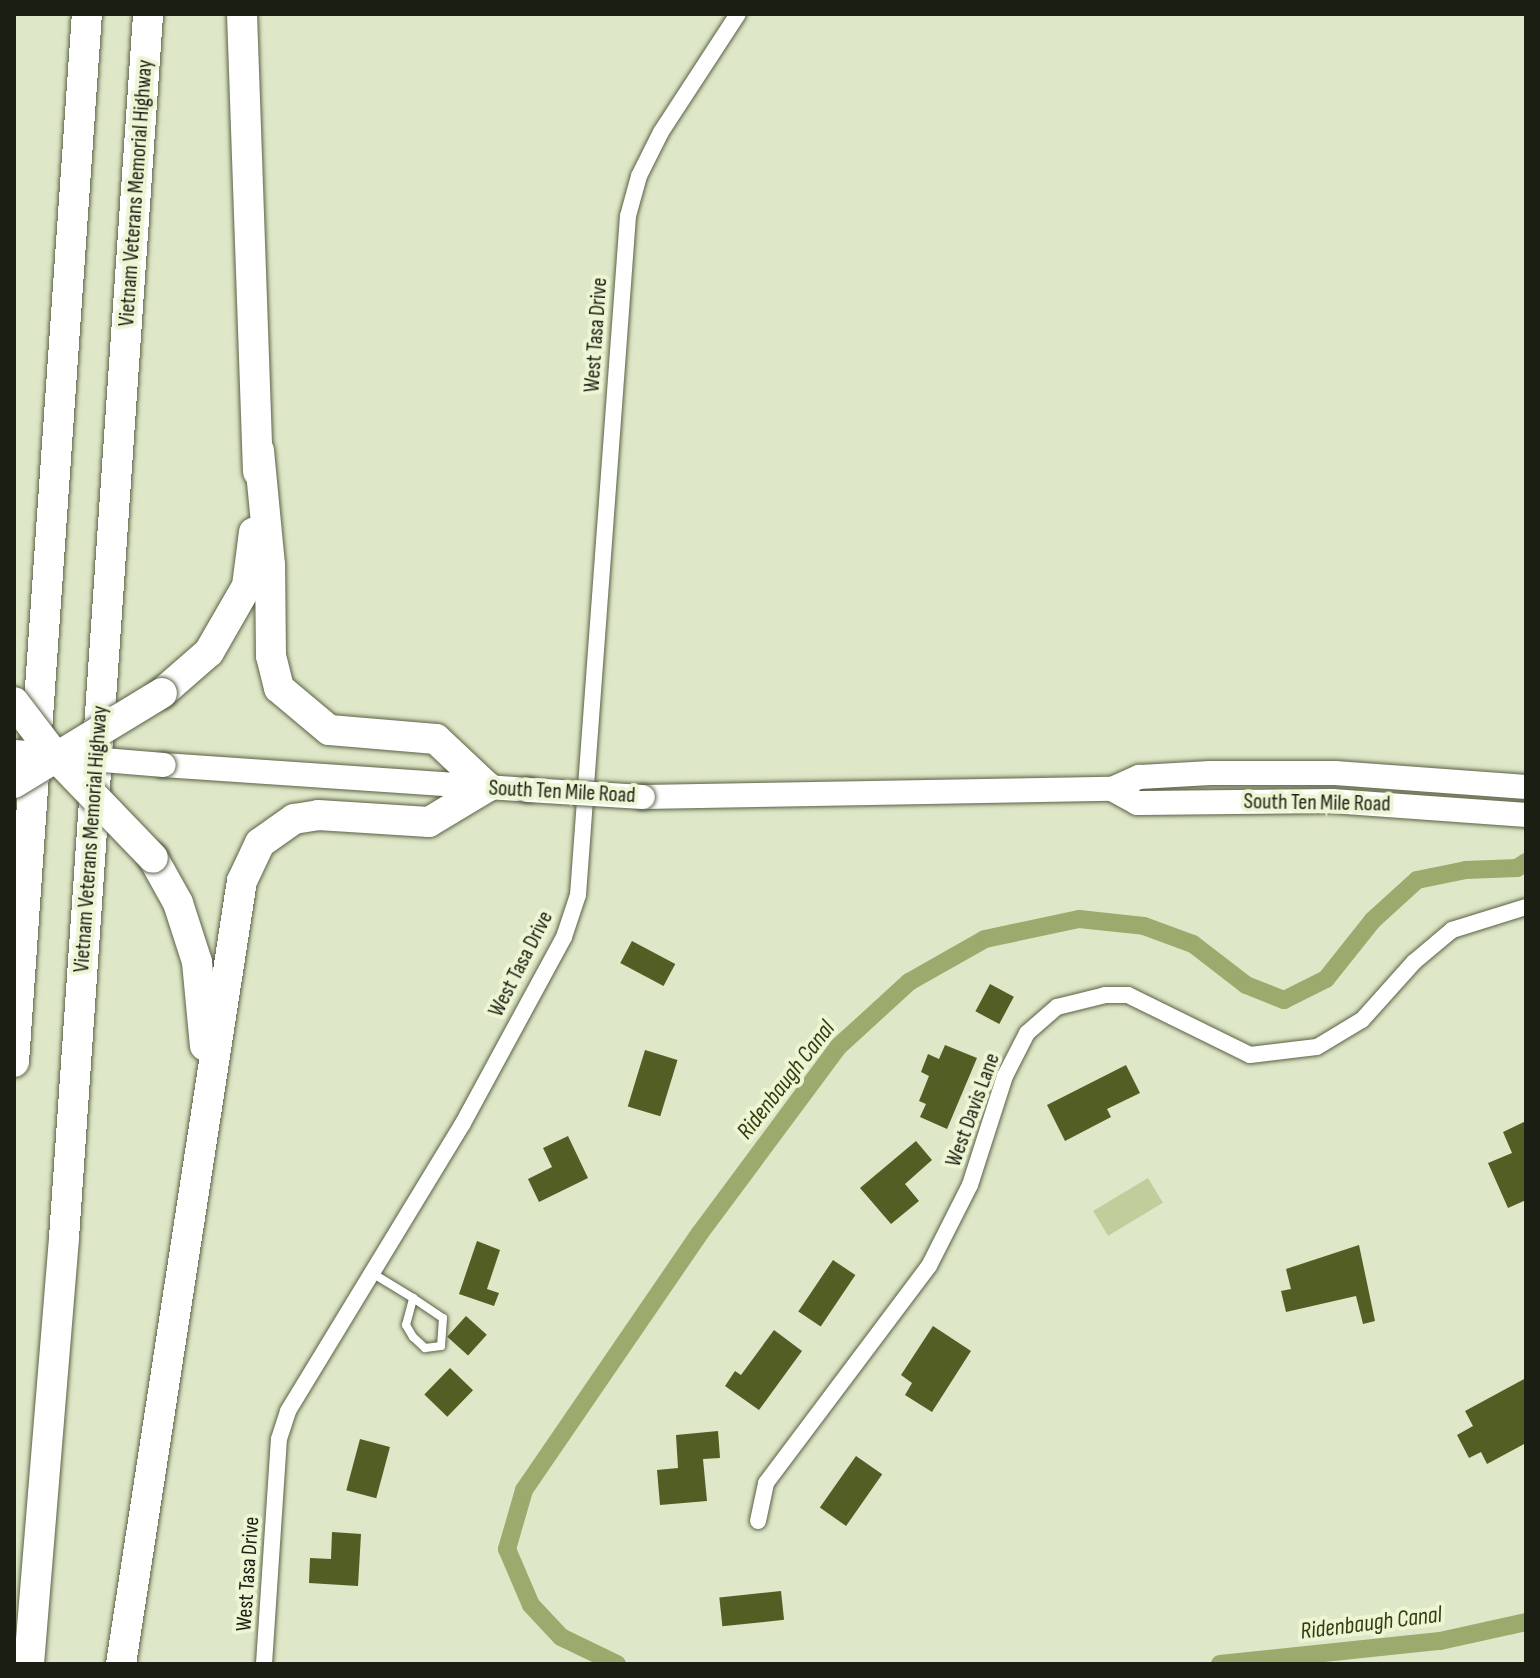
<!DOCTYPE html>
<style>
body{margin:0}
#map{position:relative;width:1540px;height:1678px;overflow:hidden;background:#dee7c7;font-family:"Sofia Sans Condensed",sans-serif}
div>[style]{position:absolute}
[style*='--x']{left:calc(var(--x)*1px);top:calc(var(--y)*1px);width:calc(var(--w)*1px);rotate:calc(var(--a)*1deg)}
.green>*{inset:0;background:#c1ce9c;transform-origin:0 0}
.canal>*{height:18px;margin:-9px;padding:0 9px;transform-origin:9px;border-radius:9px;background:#9baa6d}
.building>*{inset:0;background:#525e24;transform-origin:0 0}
.roads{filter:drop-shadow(0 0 2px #5a6145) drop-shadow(0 0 2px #5a6145)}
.service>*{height:8px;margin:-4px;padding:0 4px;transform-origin:4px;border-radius:4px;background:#fff}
.minor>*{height:16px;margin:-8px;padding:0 8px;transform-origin:8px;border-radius:8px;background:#fff}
.secondary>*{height:24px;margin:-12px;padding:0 12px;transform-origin:12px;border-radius:12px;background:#fff}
.motorway>*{height:30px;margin:-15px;padding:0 15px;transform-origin:15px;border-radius:15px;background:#fff}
.bridges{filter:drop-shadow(0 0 2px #5a6145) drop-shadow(0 0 2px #5a6145)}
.secondary-bridge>*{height:24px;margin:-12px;padding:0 12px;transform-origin:12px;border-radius:12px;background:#fff}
.primary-bridge>*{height:26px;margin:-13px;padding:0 13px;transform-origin:13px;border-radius:13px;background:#fff}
.motorway-bridge>*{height:30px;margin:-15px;padding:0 15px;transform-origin:15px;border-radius:15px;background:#fff}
span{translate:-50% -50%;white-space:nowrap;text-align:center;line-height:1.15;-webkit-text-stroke:8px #ecf5d4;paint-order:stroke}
.street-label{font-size:22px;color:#1b1e12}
.water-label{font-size:24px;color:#333c0d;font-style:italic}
.frame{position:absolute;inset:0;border:16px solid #1b1e12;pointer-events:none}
</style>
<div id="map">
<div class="green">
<i style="left:1148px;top:1178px;width:29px;height:64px;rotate:59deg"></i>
</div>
<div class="canal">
<i style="--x:617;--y:1664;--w:62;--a:-154.3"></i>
<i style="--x:561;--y:1637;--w:44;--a:-133.2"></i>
<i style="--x:531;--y:1605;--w:61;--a:-113.2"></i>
<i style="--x:507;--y:1549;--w:61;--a:-73.9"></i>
<i style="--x:524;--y:1490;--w:311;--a:-55.6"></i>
<i style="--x:700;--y:1233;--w:233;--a:-53.4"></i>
<i style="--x:839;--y:1046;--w:95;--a:-42.4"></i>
<i style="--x:909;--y:982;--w:87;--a:-29.5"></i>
<i style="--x:985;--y:939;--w:96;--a:-12"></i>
<i style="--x:1079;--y:919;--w:65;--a:6.1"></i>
<i style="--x:1144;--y:926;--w:52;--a:20.2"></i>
<i style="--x:1193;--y:944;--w:67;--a:37.7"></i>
<i style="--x:1246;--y:985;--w:41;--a:21.5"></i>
<i style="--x:1284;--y:1000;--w:47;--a:-26.6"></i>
<i style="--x:1326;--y:979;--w:75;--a:-51.5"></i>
<i style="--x:1373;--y:920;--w:59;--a:-42.3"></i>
<i style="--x:1417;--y:880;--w:50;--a:-11.5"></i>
<i style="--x:1466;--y:870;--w:51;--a:-2.2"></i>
<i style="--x:1517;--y:868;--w:11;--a:-34"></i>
<i style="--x:1220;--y:1664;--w:221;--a:-6"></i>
<i style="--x:1440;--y:1641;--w:88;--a:-12.5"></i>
</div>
<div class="building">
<i style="left:632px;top:941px;width:49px;height:25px;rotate:28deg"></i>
<i style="left:990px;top:984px;width:27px;height:31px;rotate:28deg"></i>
<i style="clip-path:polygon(945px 1045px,977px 1058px,947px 1129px,920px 1117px,926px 1104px,919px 1101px,929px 1076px,921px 1072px,928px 1054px,939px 1059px)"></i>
<i style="left:645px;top:1050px;width:34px;height:59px;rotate:17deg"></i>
<i style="clip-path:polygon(1126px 1065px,1140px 1093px,1107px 1109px,1111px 1117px,1065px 1141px,1047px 1105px)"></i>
<i style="clip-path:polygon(1526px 1121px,1526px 1200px,1508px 1208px,1488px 1163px,1512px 1153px,1503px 1132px)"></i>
<i style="clip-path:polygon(568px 1136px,588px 1178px,539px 1202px,528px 1179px,552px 1167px,543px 1148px)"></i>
<i style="clip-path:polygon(916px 1141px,932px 1160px,905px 1184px,919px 1201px,891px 1224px,860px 1188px)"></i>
<i style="clip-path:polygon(477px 1241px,500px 1250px,487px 1289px,499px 1293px,494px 1306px,459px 1294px)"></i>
<i style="clip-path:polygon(1359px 1245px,1375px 1321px,1363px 1324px,1356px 1296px,1286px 1312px,1281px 1291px,1291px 1289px,1286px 1269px)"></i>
<i style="left:833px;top:1260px;width:27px;height:62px;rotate:34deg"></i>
<i style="left:466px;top:1316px;width:28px;height:28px;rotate:42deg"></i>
<i style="clip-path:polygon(933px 1326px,971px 1351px,932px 1412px,905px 1395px,912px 1383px,901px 1375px)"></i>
<i style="clip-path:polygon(774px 1330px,802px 1351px,759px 1410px,725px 1386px,735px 1371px,741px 1375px)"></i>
<i style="left:450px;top:1368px;width:32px;height:37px;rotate:44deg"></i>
<i style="clip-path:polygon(1526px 1378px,1526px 1443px,1487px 1464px,1481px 1452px,1469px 1458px,1457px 1435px,1473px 1426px,1465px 1411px)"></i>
<i style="clip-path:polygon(718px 1431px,720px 1458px,703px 1459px,707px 1501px,660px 1505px,657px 1470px,678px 1468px,676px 1435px)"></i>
<i style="left:360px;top:1439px;width:31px;height:53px;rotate:15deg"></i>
<i style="left:856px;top:1456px;width:32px;height:63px;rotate:35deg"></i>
<i style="clip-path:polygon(332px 1532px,361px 1534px,358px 1586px,309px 1583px,310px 1558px,331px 1559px)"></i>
<i style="left:781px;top:1591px;width:29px;height:62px;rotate:84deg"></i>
</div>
<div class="roads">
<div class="service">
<i style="--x:372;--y:1273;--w:48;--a:31.4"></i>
<i style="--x:413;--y:1298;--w:36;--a:34"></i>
<i style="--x:443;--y:1318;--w:28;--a:94"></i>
<i style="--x:441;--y:1346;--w:16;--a:173"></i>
<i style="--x:425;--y:1348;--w:16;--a:-137"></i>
<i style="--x:413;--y:1337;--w:14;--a:-120"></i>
<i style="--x:406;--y:1325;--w:28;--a:-75"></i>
</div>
<div class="minor">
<i style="--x:758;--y:1521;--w:39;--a:-78"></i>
<i style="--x:766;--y:1483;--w:271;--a:-53.1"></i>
<i style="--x:929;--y:1266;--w:91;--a:-63.2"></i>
<i style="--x:970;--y:1185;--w:114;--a:-72.2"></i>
<i style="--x:1005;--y:1076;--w:48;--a:-62.9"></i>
<i style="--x:1027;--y:1033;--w:40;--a:-41"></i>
<i style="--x:1057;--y:1007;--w:49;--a:-14"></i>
<i style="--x:1105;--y:995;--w:23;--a:0"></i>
<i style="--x:1128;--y:995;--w:136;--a:26.2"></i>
<i style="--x:1250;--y:1055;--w:67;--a:-6.8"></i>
<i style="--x:1317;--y:1047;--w:52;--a:-31"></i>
<i style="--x:1362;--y:1020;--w:78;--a:-48.1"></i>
<i style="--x:1414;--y:962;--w:50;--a:-40.1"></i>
<i style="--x:1452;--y:930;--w:77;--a:-17.3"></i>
<i style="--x:264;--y:1664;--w:225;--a:-86.2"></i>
<i style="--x:279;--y:1439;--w:29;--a:-72"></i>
<i style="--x:288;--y:1411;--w:335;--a:-58.7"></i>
<i style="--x:462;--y:1125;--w:214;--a:-61.5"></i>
<i style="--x:564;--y:937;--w:44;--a:-71.6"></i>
<i style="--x:578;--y:895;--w:681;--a:-85.79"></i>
<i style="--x:628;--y:216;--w:41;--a:-74.6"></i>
<i style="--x:639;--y:176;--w:49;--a:-63.4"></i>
<i style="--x:661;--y:132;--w:141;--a:-56.9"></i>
</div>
<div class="secondary">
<i style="--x:164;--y:765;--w:365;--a:3.9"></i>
<i style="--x:1112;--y:789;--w:29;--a:29"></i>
<i style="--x:1137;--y:803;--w:195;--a:-0.6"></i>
<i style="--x:1332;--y:801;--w:195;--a:4.1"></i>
<i style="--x:643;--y:797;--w:469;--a:-1"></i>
<i style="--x:1112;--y:789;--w:30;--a:-24"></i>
<i style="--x:1139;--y:777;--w:71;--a:-3.2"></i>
<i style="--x:1210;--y:773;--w:125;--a:0"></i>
<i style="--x:1335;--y:773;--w:192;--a:4.2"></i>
</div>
<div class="motorway">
<i style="--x:242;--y:14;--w:458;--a:88"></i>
<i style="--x:162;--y:693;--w:62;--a:-41.1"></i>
<i style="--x:209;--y:652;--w:76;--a:-60.1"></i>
<i style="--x:247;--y:586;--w:54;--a:-82.6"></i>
<i style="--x:153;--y:858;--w:51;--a:60.9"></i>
<i style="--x:178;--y:903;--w:62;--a:72.1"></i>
<i style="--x:197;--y:962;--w:84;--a:84.6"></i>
<i style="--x:14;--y:1062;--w:1051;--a:-86.02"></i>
<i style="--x:29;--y:1664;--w:427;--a:-85.3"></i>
<i style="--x:64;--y:1238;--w:1227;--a:-86.07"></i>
<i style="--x:121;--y:1664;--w:792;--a:-81.22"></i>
<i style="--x:242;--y:881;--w:42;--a:-64.7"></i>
<i style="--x:260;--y:843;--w:42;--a:-35.2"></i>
<i style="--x:294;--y:819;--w:24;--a:-9"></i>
<i style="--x:318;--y:815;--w:111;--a:3.6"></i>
<i style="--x:429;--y:822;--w:68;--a:-31.1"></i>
<i style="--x:487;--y:787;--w:70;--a:-136.7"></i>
<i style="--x:436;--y:739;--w:107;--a:-175.2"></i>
<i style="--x:329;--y:730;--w:65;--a:-140"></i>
<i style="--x:279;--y:688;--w:33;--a:-104"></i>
<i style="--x:271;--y:656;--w:91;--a:-90.6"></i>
<i style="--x:270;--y:565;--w:115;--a:-95.5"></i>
</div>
</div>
<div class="bridges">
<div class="secondary-bridge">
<i style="--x:55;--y:756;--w:109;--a:4.7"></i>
<i style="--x:528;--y:790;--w:115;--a:3.5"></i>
</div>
<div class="primary-bridge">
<i style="--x:14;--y:753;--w:41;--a:4.2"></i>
</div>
<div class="motorway-bridge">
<i style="--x:14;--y:702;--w:68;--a:52.8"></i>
<i style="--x:55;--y:756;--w:141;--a:46.1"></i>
<i style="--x:14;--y:783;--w:173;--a:-31.3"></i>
</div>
</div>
<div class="street-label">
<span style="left:136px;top:193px;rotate:-86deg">Vietnam Veterans Memorial Highway</span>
<span style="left:596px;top:335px;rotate:-86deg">West Tasa Drive</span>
<span style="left:562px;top:792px;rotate:3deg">South Ten Mile Road</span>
<span style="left:1317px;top:803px;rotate:1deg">South Ten Mile Road</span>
<span style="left:91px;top:839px;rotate:-86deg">Vietnam Veterans Memorial Highway</span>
<span style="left:521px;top:964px;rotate:-63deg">West Tasa Drive</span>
<span style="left:973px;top:1110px;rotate:-70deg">West Davis Lane</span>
<span style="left:248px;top:1574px;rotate:-86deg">West Tasa Drive</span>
</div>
<div class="water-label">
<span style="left:786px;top:1080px;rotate:-52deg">Ridenbaugh Canal</span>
<span style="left:1371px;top:1623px;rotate:-7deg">Ridenbaugh Canal</span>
</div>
<div class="frame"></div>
</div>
